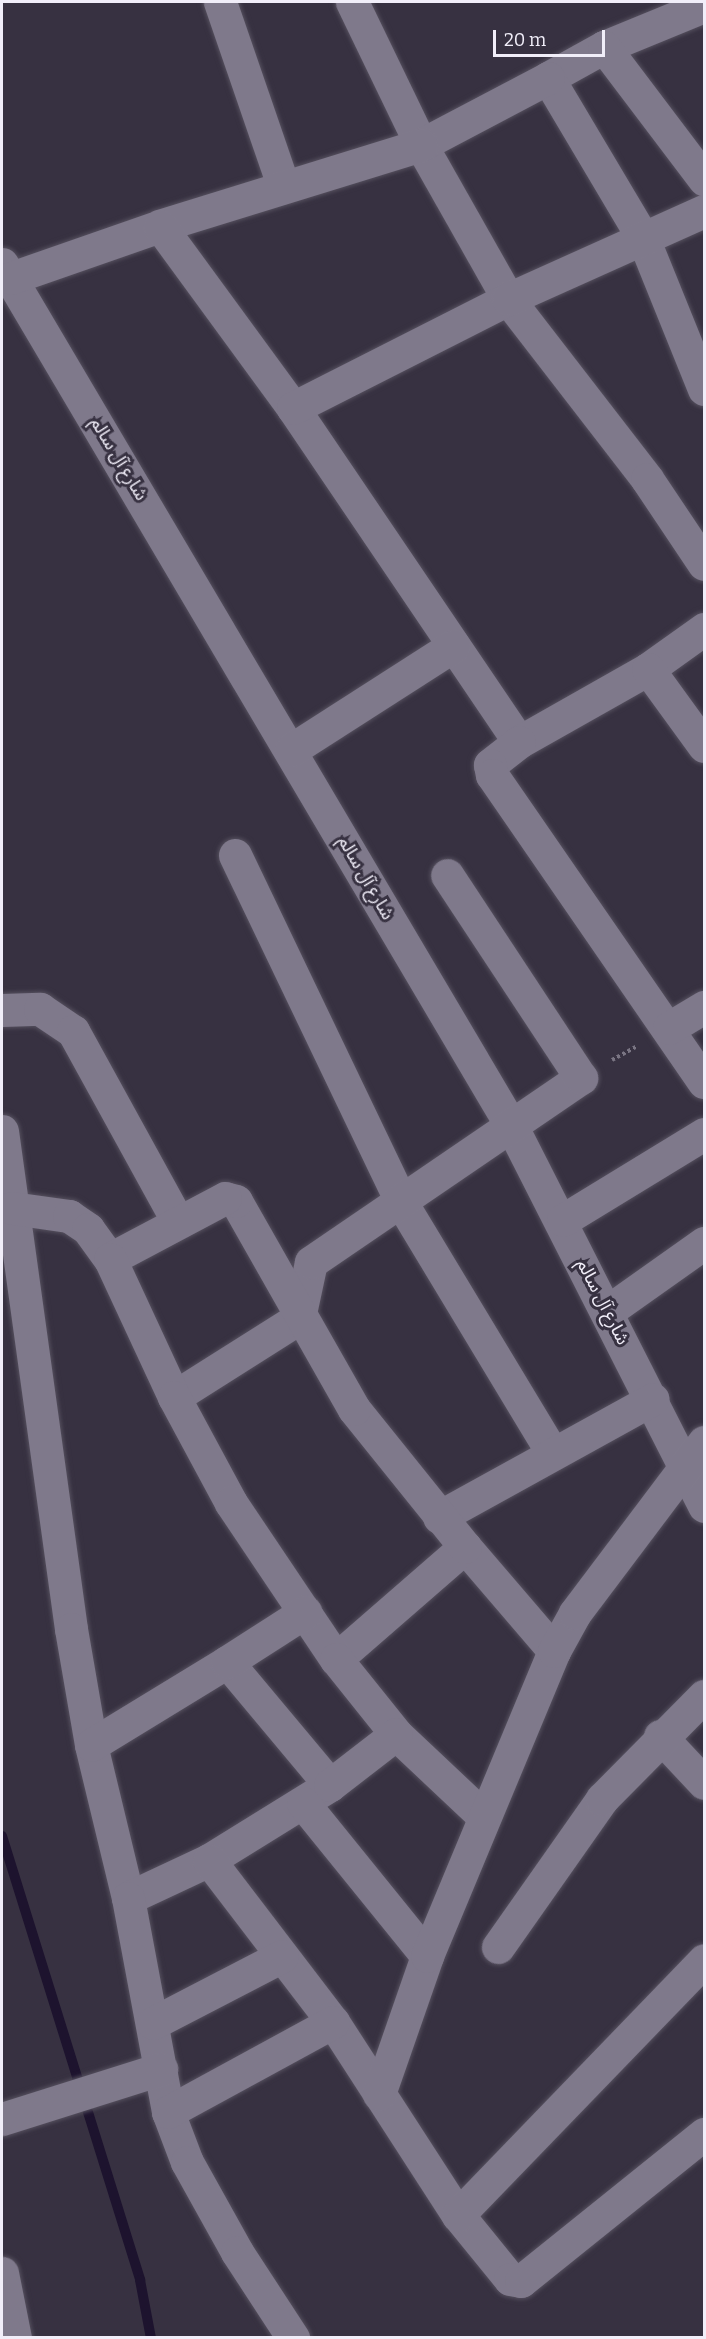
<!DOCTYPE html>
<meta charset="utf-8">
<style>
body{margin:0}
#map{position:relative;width:706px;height:2339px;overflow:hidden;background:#373141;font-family:Bitter,"Noto Sans Arabic",serif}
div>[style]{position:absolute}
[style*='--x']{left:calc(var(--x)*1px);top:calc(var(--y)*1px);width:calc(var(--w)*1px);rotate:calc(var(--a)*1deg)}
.stream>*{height:10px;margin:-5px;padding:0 5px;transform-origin:5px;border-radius:5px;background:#1d132e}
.path>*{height:4px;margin-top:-2px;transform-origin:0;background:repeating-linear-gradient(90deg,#7a7583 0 3px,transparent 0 6px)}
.roads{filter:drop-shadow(0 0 2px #55505e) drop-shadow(0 0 2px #55505e)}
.minor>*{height:33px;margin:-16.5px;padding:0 16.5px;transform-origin:16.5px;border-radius:16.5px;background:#7f798b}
span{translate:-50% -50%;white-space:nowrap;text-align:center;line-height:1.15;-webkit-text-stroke:6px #373141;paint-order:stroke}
.street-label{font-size:18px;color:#f1eef9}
.frame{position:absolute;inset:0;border:3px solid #f1eef9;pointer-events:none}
.scale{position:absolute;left:493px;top:30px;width:112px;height:27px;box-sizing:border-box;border:3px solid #f1eef9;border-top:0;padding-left:8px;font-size:18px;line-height:21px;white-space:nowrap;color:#f1eef9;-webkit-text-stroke:4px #373141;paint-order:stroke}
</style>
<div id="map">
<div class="stream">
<i style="--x:2;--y:1836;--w:465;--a:72.7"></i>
<i style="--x:140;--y:2280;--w:59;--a:79.3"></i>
</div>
<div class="path">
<i style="--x:612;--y:1060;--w:29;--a:-29"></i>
</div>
<div class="roads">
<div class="minor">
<i style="--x:220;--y:2;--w:194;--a:71"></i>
<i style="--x:352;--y:2;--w:159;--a:64.2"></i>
<i style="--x:421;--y:145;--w:177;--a:60.5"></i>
<i style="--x:508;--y:299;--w:227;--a:52.3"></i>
<i style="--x:647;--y:479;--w:102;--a:56.2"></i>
<i style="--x:604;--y:47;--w:108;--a:-22.3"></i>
<i style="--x:548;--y:78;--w:64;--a:-29"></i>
<i style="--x:604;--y:47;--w:166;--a:52.9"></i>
<i style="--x:2;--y:264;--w:1002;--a:59.42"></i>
<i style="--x:512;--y:1127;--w:425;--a:63.1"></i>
<i style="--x:11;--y:278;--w:158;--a:-19.2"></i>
<i style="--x:704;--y:389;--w:163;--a:-112"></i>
<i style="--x:643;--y:238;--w:186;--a:-120.7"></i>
<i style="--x:548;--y:78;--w:144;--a:152.2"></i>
<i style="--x:421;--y:145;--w:273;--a:162.8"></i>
<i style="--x:160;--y:226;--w:225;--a:53.8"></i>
<i style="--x:293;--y:408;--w:403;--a:55.9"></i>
<i style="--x:519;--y:742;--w:148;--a:-29.5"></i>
<i style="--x:648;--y:669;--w:69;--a:-35.5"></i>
<i style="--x:293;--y:408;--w:241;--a:-26.9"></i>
<i style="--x:508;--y:299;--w:215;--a:-24.2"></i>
<i style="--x:648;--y:669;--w:95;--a:54"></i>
<i style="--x:519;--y:742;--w:37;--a:142"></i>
<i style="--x:490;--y:765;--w:10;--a:79"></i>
<i style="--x:492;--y:775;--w:373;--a:55.4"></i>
<i style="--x:291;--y:750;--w:193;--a:-32.7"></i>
<i style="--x:235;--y:855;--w:385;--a:64.4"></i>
<i style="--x:401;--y:1202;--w:292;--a:58.9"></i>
<i style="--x:2;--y:1010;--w:38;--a:-2"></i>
<i style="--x:40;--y:1009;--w:40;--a:34"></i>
<i style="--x:73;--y:1031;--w:216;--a:61.2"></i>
<i style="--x:669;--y:1028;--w:41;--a:-31"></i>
<i style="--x:2;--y:1131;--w:503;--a:82.11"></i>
<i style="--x:71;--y:1629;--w:118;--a:80.2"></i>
<i style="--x:91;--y:1745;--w:157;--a:76.4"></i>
<i style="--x:128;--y:1898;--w:89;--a:-25.1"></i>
<i style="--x:209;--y:1860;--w:142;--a:-31.8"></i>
<i style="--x:330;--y:1785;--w:160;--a:-129.9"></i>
<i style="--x:227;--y:1662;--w:159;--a:148.6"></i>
<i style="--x:12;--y:1208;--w:58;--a:8"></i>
<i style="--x:69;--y:1216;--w:23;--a:34"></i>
<i style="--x:88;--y:1229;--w:37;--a:54"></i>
<i style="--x:563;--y:1220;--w:165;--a:-31.4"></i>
<i style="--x:608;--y:1311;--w:118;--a:-35.3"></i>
<i style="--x:299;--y:1318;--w:57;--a:-77.9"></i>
<i style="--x:311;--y:1262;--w:327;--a:-34.3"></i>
<i style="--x:581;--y:1078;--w:243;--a:-123.4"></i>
<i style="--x:174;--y:1397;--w:148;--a:-32.3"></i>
<i style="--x:439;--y:1517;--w:244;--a:-28.9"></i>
<i style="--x:465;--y:1547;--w:137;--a:49.4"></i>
<i style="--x:336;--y:1659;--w:171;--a:-41"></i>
<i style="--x:465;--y:1547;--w:177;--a:-128.8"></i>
<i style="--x:354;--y:1409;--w:239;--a:-119.6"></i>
<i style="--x:236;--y:1201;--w:11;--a:-165"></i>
<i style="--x:225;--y:1198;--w:130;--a:152.1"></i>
<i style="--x:110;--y:1259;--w:152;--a:65.1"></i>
<i style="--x:174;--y:1397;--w:120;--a:61.7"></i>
<i style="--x:231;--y:1503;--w:188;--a:56.1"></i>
<i style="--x:336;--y:1659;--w:96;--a:51.3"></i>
<i style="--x:396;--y:1734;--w:120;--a:43.3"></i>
<i style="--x:227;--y:1662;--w:93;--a:-32.7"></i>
<i style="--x:660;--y:1736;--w:64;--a:46.9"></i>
<i style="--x:330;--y:1785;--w:83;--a:-37.7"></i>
<i style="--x:303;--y:1803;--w:197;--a:51"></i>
<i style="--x:209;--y:1860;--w:204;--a:52.6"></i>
<i style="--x:333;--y:2022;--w:230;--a:57.1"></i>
<i style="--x:458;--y:2215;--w:82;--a:50.9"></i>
<i style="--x:510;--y:2279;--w:11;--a:10"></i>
<i style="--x:521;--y:2281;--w:235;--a:-38.8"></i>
<i style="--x:128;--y:1898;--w:218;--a:79.4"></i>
<i style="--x:168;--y:2112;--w:53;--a:69.2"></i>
<i style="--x:187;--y:2162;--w:103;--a:60.9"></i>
<i style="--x:237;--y:2252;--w:103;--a:56.9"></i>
<i style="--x:498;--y:1947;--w:181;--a:-54.9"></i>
<i style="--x:602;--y:1799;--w:145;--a:-45.3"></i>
<i style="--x:153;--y:2023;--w:145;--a:-27.4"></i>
<i style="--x:379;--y:2094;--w:146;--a:-70.8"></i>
<i style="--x:427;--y:1956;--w:330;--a:-67.4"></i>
<i style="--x:554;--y:1651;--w:43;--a:-61.1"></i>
<i style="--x:575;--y:1613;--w:214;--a:-53"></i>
<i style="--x:168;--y:2112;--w:188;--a:-28.6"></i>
<i style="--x:2;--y:2119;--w:167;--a:-17.5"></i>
<i style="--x:458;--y:2215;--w:354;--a:-46"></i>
<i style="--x:2;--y:2273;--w:66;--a:78.7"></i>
</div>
</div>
<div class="street-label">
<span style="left:119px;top:459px;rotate:59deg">شارع آل سالم</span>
<span style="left:366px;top:878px;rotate:60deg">شارع آل سالم</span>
<span style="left:603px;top:1302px;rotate:63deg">شارع آل سالم</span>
</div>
<div class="frame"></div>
<div class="scale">20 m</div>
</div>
